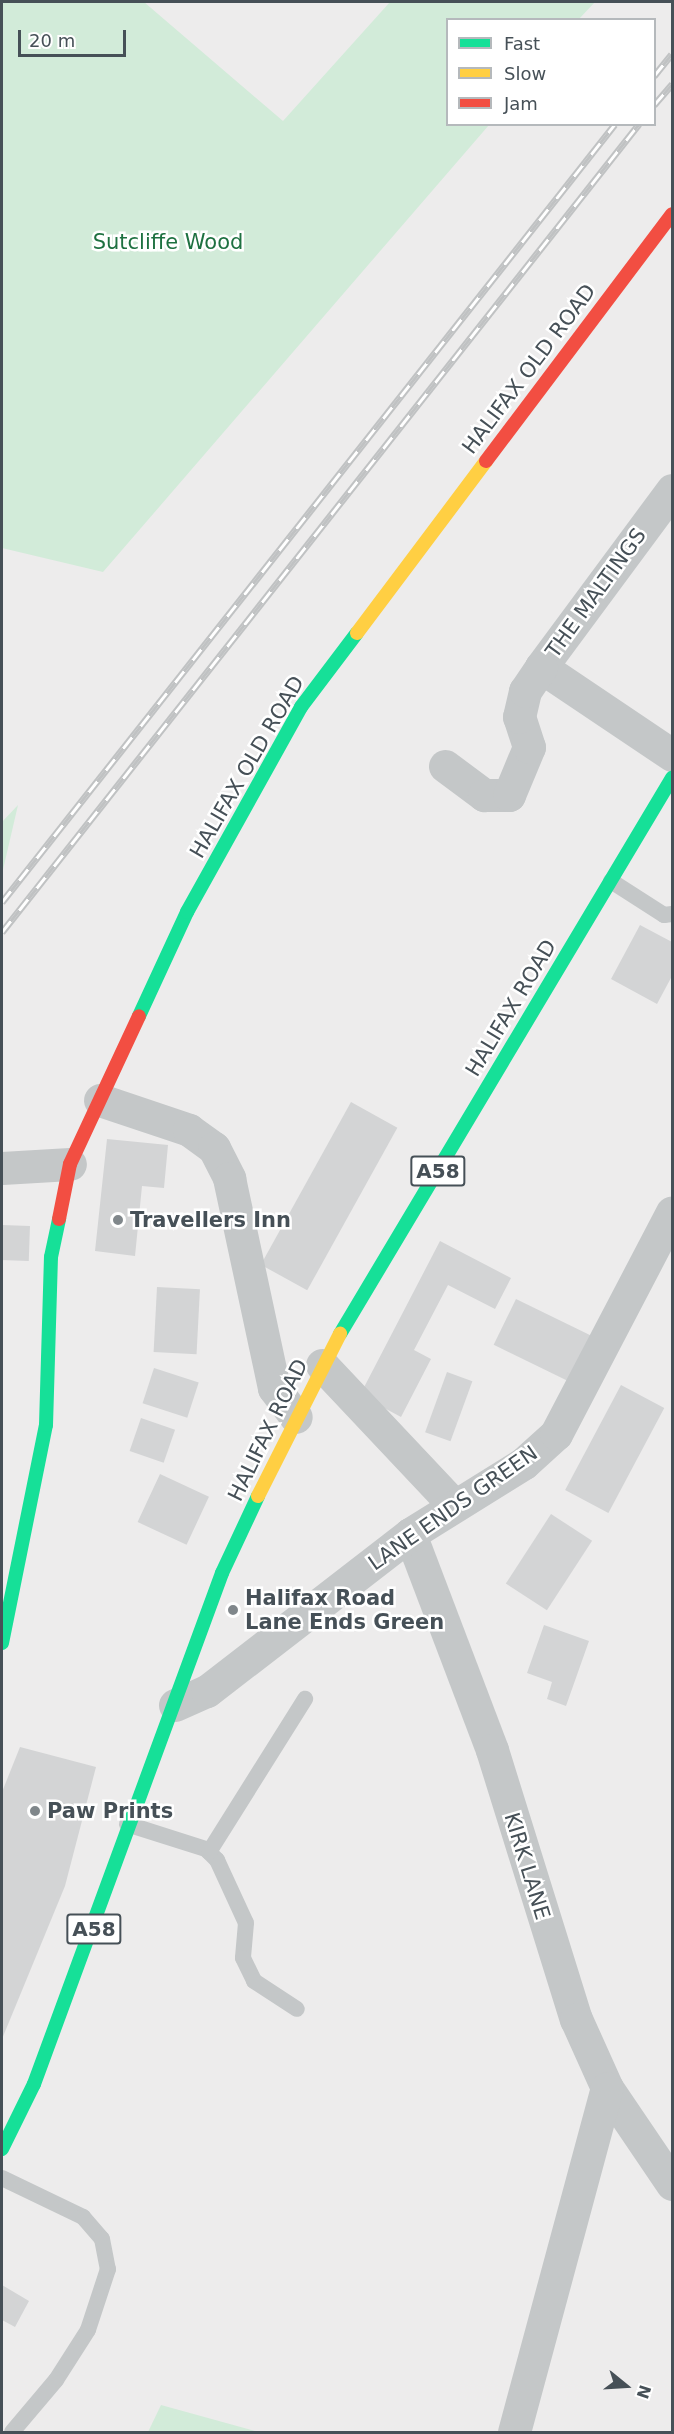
<!DOCTYPE html>
<style>
body{margin:0}
#map{position:relative;width:674px;height:2434px;overflow:hidden;background:#edecec;font-family:"DejaVu Sans",sans-serif}
div>[style]{position:absolute}
[style*='--x']{left:calc(var(--x)*1px);top:calc(var(--y)*1px);width:calc(var(--w)*1px);rotate:calc(var(--a)*1deg)}
.green>*{inset:0;background:#d2ebd9}
.building>*{inset:0;background:#d3d4d5;transform-origin:0 0}
.lane>*{height:16px;margin:-8px;padding:0 8px;transform-origin:8px;border-radius:8px;background:#c4c7c8}
.street>*{height:33px;margin:-16.5px;padding:0 16.5px;transform-origin:16.5px;border-radius:16.5px;background:#c4c7c8}
.fast>*{height:14px;margin:-7px;padding:0 7px;transform-origin:7px;border-radius:7px;background:#16e098}
.slow>*{height:14px;margin:-7px;padding:0 7px;transform-origin:7px;border-radius:7px;background:#ffcf43}
.jam>*{height:14px;margin:-7px;padding:0 7px;transform-origin:7px;border-radius:7px;background:#f24e42}
.rail>*{height:7px;margin-top:-3.5px;transform-origin:0;background:repeating-linear-gradient(90deg,#fff 0 14px,#c0c2c3 0 28px);box-sizing:border-box;border-block:2px solid #c0c2c3}
.dots>*{width:16px;height:16px;translate:-50% -50%;box-sizing:border-box;border:3px solid #fff;border-radius:50%}
span{translate:-50% -50%;white-space:nowrap;text-align:center;line-height:1.15;-webkit-text-stroke:5px #fff;paint-order:stroke}
.shield-label span{padding:2px 4px;background:#fff;border:2px solid;border-radius:4px;-webkit-text-stroke-width:0}
.shield-label{font-size:20px;color:#465057;font-weight:700}
.park-label{font-size:21px;color:#1e7141}
.street-label{font-size:21px;color:#465057}
.poi-label{font-size:21px;color:#465057;font-weight:700}
.left{translate:0 -50%;text-align:left}
.frame{position:absolute;inset:0;border:3px solid #465057;pointer-events:none}
.legend{position:absolute;left:446px;top:18px;width:210px;height:108px;box-sizing:border-box;background:#fff;border:2px solid #b5b9bc;margin:0;padding:8px 10px;list-style:none;font-size:18px;color:#465057}
.legend li{display:flex;align-items:center;gap:12px;height:30px}
.legend b{width:30px;border:2px solid #b5b9bc}
.north{position:absolute;left:596px;top:2356px;width:60px;height:60px;-webkit-text-stroke:4px #fff;paint-order:stroke;rotate:108deg;font-size:16px;font-weight:700;line-height:24px;text-align:center;color:#465057}
.north::after{content:'';display:block;margin:auto;width:21px;height:27px;background:#465057;clip-path:polygon(50% 0,100% 100%,50% 72%,0 100%)}
.scale{position:absolute;left:18px;top:30px;width:108px;height:27px;box-sizing:border-box;border:3px solid #465057;border-top:0;padding-left:8px;font-size:18px;line-height:21px;white-space:nowrap;color:#465057;-webkit-text-stroke:4px #fff;paint-order:stroke}
</style>
<div id="map">
<div class="green">
<i style="clip-path:polygon(2px 2px,144px 2px,283px 121px,390px 2px,595px 2px,579px 19px,448px 20px,448px 124px,489px 125px,103px 572px,2px 548px)"></i>
<i style="clip-path:polygon(18px 805px,2px 874px,2px 822px)"></i>
<i style="clip-path:polygon(161px 2405px,259px 2432px,148px 2432px)"></i>
</div>
<div class="building">
<i style="clip-path:polygon(640px 925px,672px 942px,672px 976px,657px 1004px,611px 979px)"></i>
<i style="left:351px;top:1102px;width:53px;height:186px;rotate:29deg"></i>
<i style="clip-path:polygon(107px 1139px,168px 1145px,164px 1188px,142px 1186px,135px 1256px,95px 1251px)"></i>
<i style="left:2px;top:1225px;width:28px;height:35px;rotate:2deg"></i>
<i style="clip-path:polygon(440px 1241px,511px 1278px,495px 1309px,448px 1285px,414px 1350px,431px 1359px,401px 1417px,360px 1395px)"></i>
<i style="left:157px;top:1287px;width:43px;height:65px;rotate:3deg"></i>
<i style="left:516px;top:1299px;width:85px;height:51px;rotate:26deg"></i>
<i style="left:154px;top:1368px;width:47px;height:37px;rotate:18deg"></i>
<i style="left:447px;top:1372px;width:27px;height:64px;rotate:20deg"></i>
<i style="left:621px;top:1385px;width:49px;height:119px;rotate:28deg"></i>
<i style="left:141px;top:1418px;width:36px;height:35px;rotate:19deg"></i>
<i style="left:160px;top:1474px;width:54px;height:53px;rotate:25deg"></i>
<i style="left:551px;top:1514px;width:49px;height:83px;rotate:33deg"></i>
<i style="clip-path:polygon(544px 1625px,589px 1641px,566px 1706px,547px 1699px,552px 1682px,527px 1673px)"></i>
<i style="clip-path:polygon(20px 1747px,96px 1767px,65px 1886px,2px 2039px,2px 1792px)"></i>
<i style="clip-path:polygon(2px 2285px,29px 2301px,15px 2327px,2px 2320px)"></i>
</div>
<div class="lane">
<i style="--x:611;--y:881;--w:63;--a:32.7"></i>
<i style="--x:664;--y:915;--w:8;--a:-7"></i>
<i style="--x:127;--y:1824;--w:83;--a:17.6"></i>
<i style="--x:206;--y:1849;--w:16;--a:45"></i>
<i style="--x:217;--y:1860;--w:69;--a:65.3"></i>
<i style="--x:246;--y:1923;--w:35;--a:95"></i>
<i style="--x:243;--y:1958;--w:25;--a:64"></i>
<i style="--x:254;--y:1981;--w:51;--a:33.1"></i>
<i style="--x:209;--y:1852;--w:181;--a:-57.9"></i>
<i style="--x:2;--y:2178;--w:90;--a:25.7"></i>
<i style="--x:83;--y:2217;--w:29;--a:49"></i>
<i style="--x:102;--y:2239;--w:31;--a:79"></i>
<i style="--x:108;--y:2269;--w:64;--a:108.2"></i>
<i style="--x:88;--y:2330;--w:59;--a:122.6"></i>
<i style="--x:56;--y:2380;--w:68;--a:130.2"></i>
</div>
<div class="street">
<i style="--x:672;--y:490;--w:220;--a:126.5"></i>
<i style="--x:541;--y:667;--w:158;--a:33.9"></i>
<i style="--x:445;--y:766;--w:49;--a:36.6"></i>
<i style="--x:484;--y:795;--w:25;--a:0"></i>
<i style="--x:509;--y:795;--w:52;--a:-67.4"></i>
<i style="--x:529;--y:747;--w:32;--a:-108"></i>
<i style="--x:519;--y:717;--w:27;--a:-77"></i>
<i style="--x:525;--y:691;--w:29;--a:-56"></i>
<i style="--x:100;--y:1100;--w:94;--a:18.6"></i>
<i style="--x:189;--y:1130;--w:31;--a:36"></i>
<i style="--x:214;--y:1148;--w:34;--a:63"></i>
<i style="--x:229;--y:1178;--w:215;--a:77.9"></i>
<i style="--x:274;--y:1388;--w:36;--a:53"></i>
<i style="--x:2;--y:1168;--w:68;--a:-3.4"></i>
<i style="--x:322;--y:1365;--w:192;--a:46.7"></i>
<i style="--x:410;--y:1534;--w:231;--a:69.2"></i>
<i style="--x:492;--y:1750;--w:282;--a:72.7"></i>
<i style="--x:576;--y:2019;--w:76;--a:65.8"></i>
<i style="--x:607;--y:2088;--w:116;--a:55.9"></i>
<i style="--x:175;--y:1705;--w:35;--a:-24"></i>
<i style="--x:207;--y:1691;--w:257;--a:-37.7"></i>
<i style="--x:410;--y:1534;--w:134;--a:-31.9"></i>
<i style="--x:524;--y:1463;--w:43;--a:-42.2"></i>
<i style="--x:556;--y:1434;--w:250;--a:-62.4"></i>
<i style="--x:514;--y:2432;--w:356;--a:-74.9"></i>
</div>
<div class="fast">
<i style="--x:139;--y:1016;--w:115;--a:-65.2"></i>
<i style="--x:187;--y:912;--w:235;--a:-60.9"></i>
<i style="--x:301;--y:707;--w:93;--a:-52.9"></i>
<i style="--x:340;--y:1334;--w:648;--a:-59.16"></i>
<i style="--x:2;--y:1643;--w:222;--a:-78.6"></i>
<i style="--x:46;--y:1425;--w:168;--a:-88.3"></i>
<i style="--x:51;--y:1257;--w:39;--a:-78"></i>
<i style="--x:2;--y:2149;--w:72;--a:-63.8"></i>
<i style="--x:34;--y:2084;--w:544;--a:-69.8"></i>
<i style="--x:222;--y:1573;--w:85;--a:-64.9"></i>
</div>
<div class="slow">
<i style="--x:357;--y:633;--w:215;--a:-53.1"></i>
<i style="--x:258;--y:1496;--w:182;--a:-63.2"></i>
</div>
<div class="jam">
<i style="--x:486;--y:461;--w:309;--a:-53"></i>
<i style="--x:59;--y:1219;--w:56;--a:-78.7"></i>
<i style="--x:70;--y:1164;--w:163;--a:-65"></i>
</div>
<div class="rail">
<i style="--x:654;--y:76;--w:28;--a:-51"></i>
<i style="--x:654;--y:105;--w:28;--a:-49"></i>
<i style="--x:2;--y:902;--w:990;--a:-51.76"></i>
<i style="--x:2;--y:932;--w:1029;--a:-51.75"></i>
</div>
<div class="dots">
<i style="left:118px;top:1220px;background:#80878b"></i>
<i style="left:233px;top:1610px;background:#80878b"></i>
<i style="left:35px;top:1811px;background:#80878b"></i>
</div>
<div class="shield-label">
<span style="left:438px;top:1171px">A58</span>
<span style="left:94px;top:1929px">A58</span>
</div>
<div class="park-label">
<span style="left:168px;top:242px">Sutcliffe Wood</span>
</div>
<div class="street-label">
<span style="left:529px;top:369px;rotate:-53deg">HALIFAX OLD ROAD</span>
<span style="left:596px;top:593px;rotate:-54deg">THE MALTINGS</span>
<span style="left:247px;top:767px;rotate:-60deg">HALIFAX OLD ROAD</span>
<span style="left:511px;top:1008px;rotate:-59deg">HALIFAX ROAD</span>
<span style="left:268px;top:1430px;rotate:-64deg">HALIFAX ROAD</span>
<span style="left:453px;top:1508px;rotate:-35deg">LANE ENDS GREEN</span>
<span style="left:527px;top:1866px;rotate:73deg">KIRK LANE</span>
</div>
<div class="poi-label">
<span class="left" style="left:130px;top:1220px">Travellers Inn</span>
<span class="left" style="left:245px;top:1610px">Halifax Road<br>Lane Ends Green</span>
<span class="left" style="left:47px;top:1811px">Paw Prints</span>
</div>
<div class="frame"></div>
<ul class="legend">
<li><b style="height:8px;background:#16e098"></b>Fast</li>
<li><b style="height:8px;background:#ffcf43"></b>Slow</li>
<li><b style="height:8px;background:#f24e42"></b>Jam</li>
</ul>
<div class="north">N</div>
<div class="scale">20 m</div>
</div>
